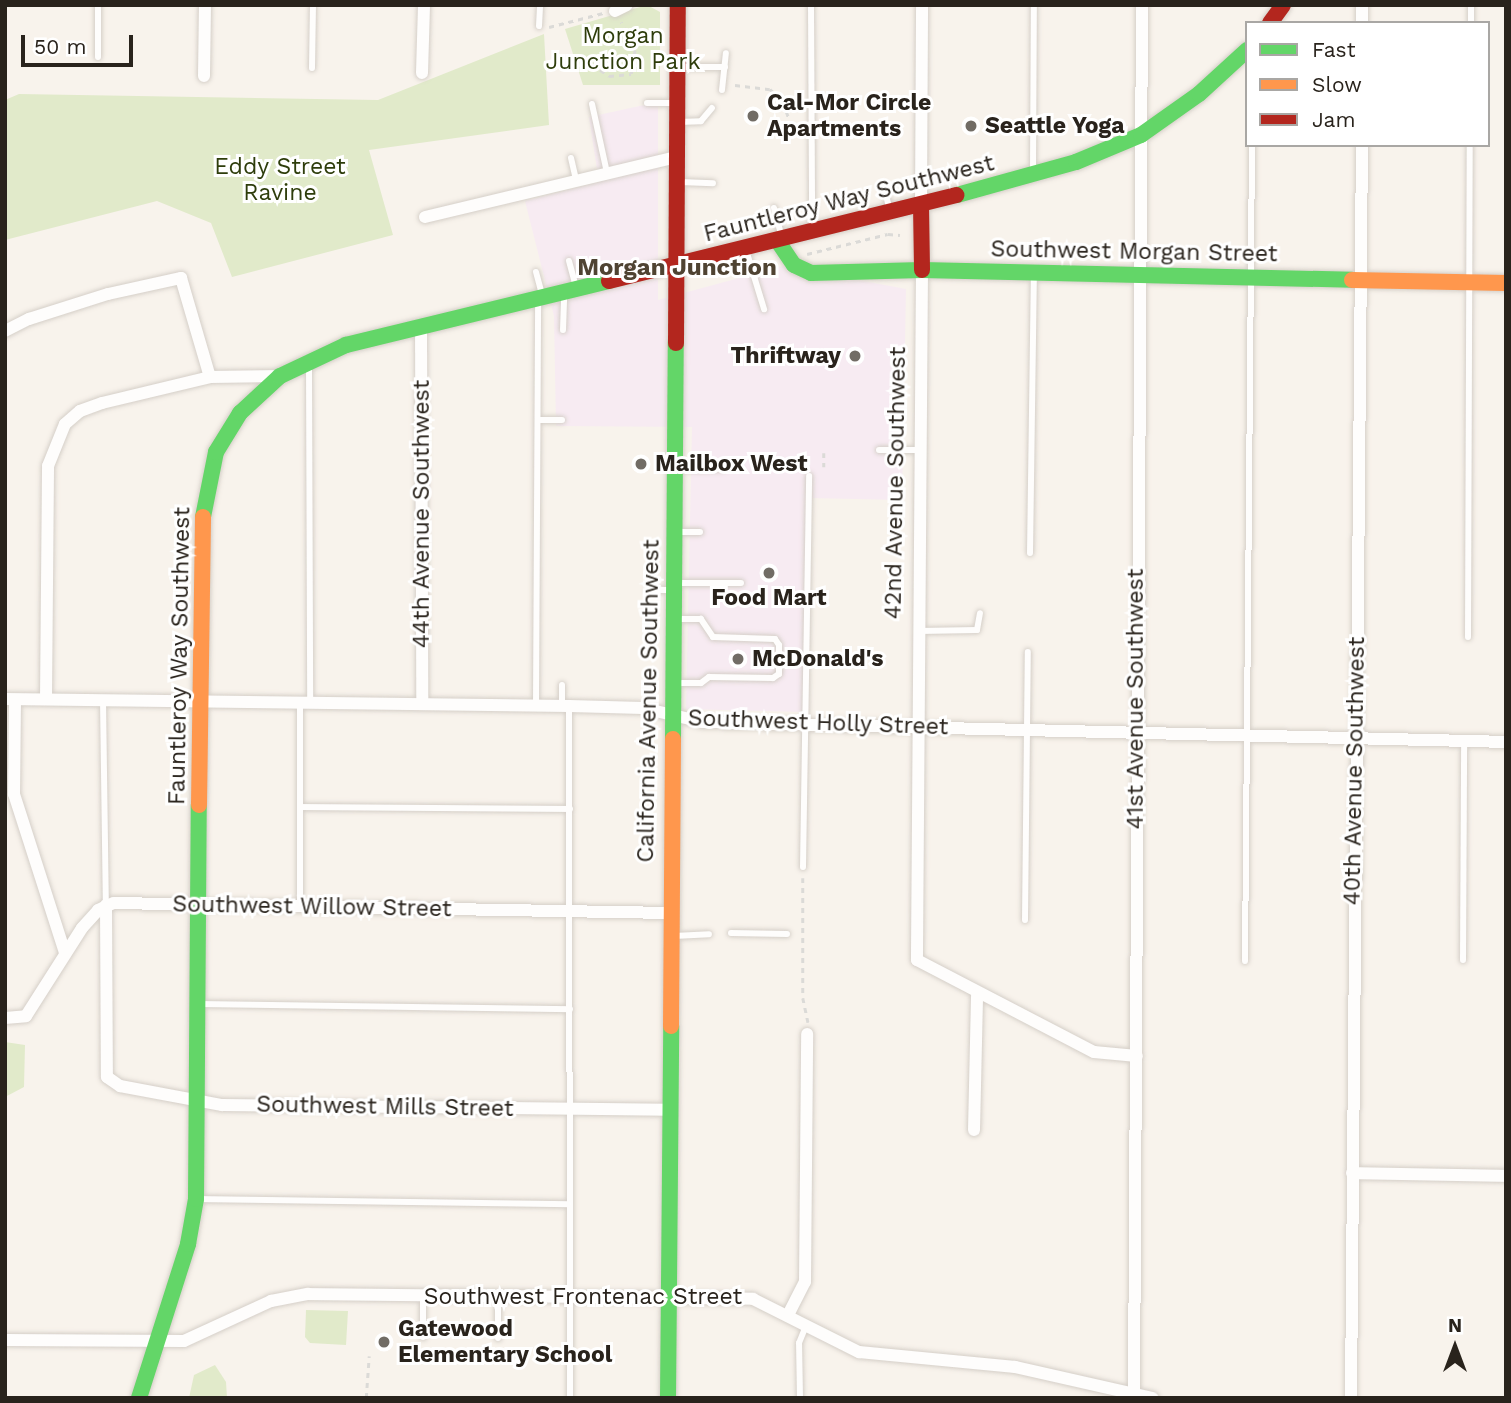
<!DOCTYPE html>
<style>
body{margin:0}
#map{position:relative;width:1511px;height:1403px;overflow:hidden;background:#f8f3ec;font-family:"Work Sans",sans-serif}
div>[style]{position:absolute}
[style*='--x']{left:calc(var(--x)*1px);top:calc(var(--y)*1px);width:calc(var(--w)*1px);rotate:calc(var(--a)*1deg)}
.commercial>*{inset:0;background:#f7ebf2}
.green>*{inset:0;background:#e1eaca}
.path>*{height:2.5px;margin-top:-1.25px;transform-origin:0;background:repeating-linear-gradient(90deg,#dbdad7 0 5px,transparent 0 10px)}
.roads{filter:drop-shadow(0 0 2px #d5cfc8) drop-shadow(0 0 2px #d5cfc8)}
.lane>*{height:6px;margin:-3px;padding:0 3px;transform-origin:3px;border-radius:3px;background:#fefdfc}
.street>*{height:12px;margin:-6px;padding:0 6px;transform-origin:6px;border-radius:6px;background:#fefdfc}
.fast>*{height:16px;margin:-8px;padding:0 8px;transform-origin:8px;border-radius:8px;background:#63d668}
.slow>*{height:16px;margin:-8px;padding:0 8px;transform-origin:8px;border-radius:8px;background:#ff974d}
.jam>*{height:16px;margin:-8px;padding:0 8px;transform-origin:8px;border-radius:8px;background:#b3261e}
.dots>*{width:19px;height:19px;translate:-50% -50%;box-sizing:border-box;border:4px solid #fff;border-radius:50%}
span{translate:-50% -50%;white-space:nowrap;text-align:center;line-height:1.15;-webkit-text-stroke:6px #fff;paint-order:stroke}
.park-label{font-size:23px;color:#2e3d0b}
.poi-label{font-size:23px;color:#29231c;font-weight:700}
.left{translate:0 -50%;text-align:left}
.right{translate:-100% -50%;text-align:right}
.street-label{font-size:23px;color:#29231c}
.neighbourhood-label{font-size:24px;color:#4f4332;font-weight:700}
.frame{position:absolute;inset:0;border:7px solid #29231c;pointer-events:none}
.legend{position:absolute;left:1245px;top:21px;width:245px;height:126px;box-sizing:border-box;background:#fff;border:2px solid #a9a7a4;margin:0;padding:9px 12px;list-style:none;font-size:21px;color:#29231c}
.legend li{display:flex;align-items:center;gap:14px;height:35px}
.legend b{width:35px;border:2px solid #a9a7a4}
.north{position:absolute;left:1420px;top:1312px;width:70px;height:70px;-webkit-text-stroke:5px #fff;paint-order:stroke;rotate:0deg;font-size:19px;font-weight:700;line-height:28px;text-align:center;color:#29231c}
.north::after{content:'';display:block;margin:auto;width:24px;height:32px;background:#29231c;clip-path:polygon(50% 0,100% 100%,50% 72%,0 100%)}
.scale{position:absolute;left:21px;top:35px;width:112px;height:32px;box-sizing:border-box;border:4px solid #29231c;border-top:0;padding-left:9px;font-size:21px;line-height:24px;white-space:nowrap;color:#29231c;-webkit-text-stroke:5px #fff;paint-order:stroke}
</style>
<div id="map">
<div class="commercial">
<i style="clip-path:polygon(658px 102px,658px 300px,783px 266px,906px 289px,902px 500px,809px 498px,806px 712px,686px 709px,692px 427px,556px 426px,554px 316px,525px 201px,599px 182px,589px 117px)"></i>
</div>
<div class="green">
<i style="clip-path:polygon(647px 5px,660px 12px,660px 85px,583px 85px,565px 29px)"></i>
<i style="clip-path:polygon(544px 34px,549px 125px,369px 150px,393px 235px,232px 277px,211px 223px,157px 201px,5px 240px,5px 100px,19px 94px,378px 100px)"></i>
<i style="clip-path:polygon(5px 1042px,25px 1045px,24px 1087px,5px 1097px)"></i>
<i style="clip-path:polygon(306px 1310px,348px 1311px,346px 1345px,310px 1343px,305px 1337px)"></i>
<i style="clip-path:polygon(215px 1365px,226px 1382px,227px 1398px,189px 1398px,194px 1375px)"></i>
</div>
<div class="path">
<i style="--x:549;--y:27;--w:56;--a:-14.5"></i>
<i style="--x:592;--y:64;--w:21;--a:35"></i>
<i style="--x:609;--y:76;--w:22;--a:-5"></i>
<i style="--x:631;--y:74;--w:24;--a:-81"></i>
<i style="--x:635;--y:50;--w:31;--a:-117"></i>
<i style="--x:735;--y:85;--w:35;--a:7"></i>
<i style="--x:770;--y:89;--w:18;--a:45"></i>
<i style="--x:783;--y:102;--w:27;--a:70"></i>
<i style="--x:807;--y:254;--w:83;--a:-13.9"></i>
<i style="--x:888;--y:234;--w:12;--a:5"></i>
<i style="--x:824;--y:453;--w:14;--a:90"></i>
<i style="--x:803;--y:878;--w:120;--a:90"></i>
<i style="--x:803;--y:998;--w:25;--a:78"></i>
<i style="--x:366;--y:1398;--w:42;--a:-85.9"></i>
</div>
<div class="roads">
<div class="lane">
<i style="--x:811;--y:5;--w:225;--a:89.7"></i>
<i style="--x:1471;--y:23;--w:18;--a:-90"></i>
<i style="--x:539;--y:26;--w:21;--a:-87"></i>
<i style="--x:98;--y:57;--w:52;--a:-90"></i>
<i style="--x:679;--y:67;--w:46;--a:0"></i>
<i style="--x:312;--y:68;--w:63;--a:-89.1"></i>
<i style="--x:722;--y:90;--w:37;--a:-84"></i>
<i style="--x:647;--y:103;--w:30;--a:0"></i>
<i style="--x:592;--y:104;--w:71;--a:77.7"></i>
<i style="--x:678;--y:122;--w:23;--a:-2"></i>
<i style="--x:701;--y:121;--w:17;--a:-50"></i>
<i style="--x:571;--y:158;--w:23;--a:77"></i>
<i style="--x:1033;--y:171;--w:166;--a:-89.7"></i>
<i style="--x:680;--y:182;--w:33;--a:2"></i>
<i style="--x:884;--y:186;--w:26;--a:77"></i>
<i style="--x:774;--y:208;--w:30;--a:75"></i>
<i style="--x:746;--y:250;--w:62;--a:73"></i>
<i style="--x:569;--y:261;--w:27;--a:75"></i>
<i style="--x:536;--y:272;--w:23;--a:75"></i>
<i style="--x:563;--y:330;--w:33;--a:-88"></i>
<i style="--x:309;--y:365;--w:338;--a:89.8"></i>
<i style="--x:538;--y:420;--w:24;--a:0"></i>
<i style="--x:879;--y:450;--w:40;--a:0"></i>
<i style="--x:676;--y:469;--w:47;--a:-1.2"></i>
<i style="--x:677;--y:532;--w:23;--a:0"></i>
<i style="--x:1030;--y:553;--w:278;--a:-89.2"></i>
<i style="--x:675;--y:583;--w:66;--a:0"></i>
<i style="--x:649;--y:590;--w:22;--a:0"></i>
<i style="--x:919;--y:631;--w:58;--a:-1"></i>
<i style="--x:977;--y:630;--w:17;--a:-80"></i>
<i style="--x:1468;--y:637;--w:492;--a:-89.8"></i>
<i style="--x:674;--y:683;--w:27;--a:0"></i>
<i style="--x:701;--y:683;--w:10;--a:-37"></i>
<i style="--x:709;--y:677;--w:64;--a:0.9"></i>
<i style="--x:773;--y:678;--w:7;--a:-34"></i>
<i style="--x:779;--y:674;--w:29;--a:-90"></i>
<i style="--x:779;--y:645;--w:7;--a:-124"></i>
<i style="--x:775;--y:639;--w:62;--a:-178.2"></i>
<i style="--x:713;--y:637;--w:22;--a:-124"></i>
<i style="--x:701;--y:619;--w:26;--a:180"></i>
<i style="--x:562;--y:685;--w:21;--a:90"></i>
<i style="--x:103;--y:700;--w:205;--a:89.2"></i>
<i style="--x:536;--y:705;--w:404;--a:-89.7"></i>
<i style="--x:569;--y:707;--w:691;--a:89.92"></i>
<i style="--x:300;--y:807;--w:270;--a:0.4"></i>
<i style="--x:803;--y:867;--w:391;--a:-89.1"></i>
<i style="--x:300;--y:907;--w:204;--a:-90"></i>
<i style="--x:1025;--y:920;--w:268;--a:-89.4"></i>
<i style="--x:731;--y:933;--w:56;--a:1"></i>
<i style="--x:674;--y:936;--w:35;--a:-3"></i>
<i style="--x:1463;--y:960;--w:218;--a:-89.7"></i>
<i style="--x:1245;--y:961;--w:816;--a:-89.51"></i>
<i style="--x:202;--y:1004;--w:368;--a:0.8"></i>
<i style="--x:198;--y:1199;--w:370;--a:0.8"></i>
<i style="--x:423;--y:1337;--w:41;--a:-90"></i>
<i style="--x:498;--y:1338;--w:41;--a:-90"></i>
<i style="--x:800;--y:1398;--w:55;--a:-91"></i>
<i style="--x:799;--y:1343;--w:18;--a:-68"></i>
</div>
<div class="street">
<i style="--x:1362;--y:5;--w:18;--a:90"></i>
<i style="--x:615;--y:11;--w:13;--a:-27"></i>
<i style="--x:422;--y:73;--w:68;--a:-88.3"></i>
<i style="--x:204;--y:76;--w:71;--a:-89.2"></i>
<i style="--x:921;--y:205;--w:200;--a:-89.7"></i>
<i style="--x:425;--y:217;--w:258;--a:-13.4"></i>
<i style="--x:922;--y:270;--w:690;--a:90.42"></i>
<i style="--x:917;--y:960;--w:199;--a:27.5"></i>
<i style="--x:1094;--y:1052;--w:43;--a:5.3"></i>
<i style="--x:421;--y:325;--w:379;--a:89.8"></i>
<i style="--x:5;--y:331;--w:27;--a:-27"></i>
<i style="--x:29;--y:319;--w:83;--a:-17.6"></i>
<i style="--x:108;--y:294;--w:75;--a:-12.4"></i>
<i style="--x:181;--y:278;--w:103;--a:73.7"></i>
<i style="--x:5;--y:699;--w:564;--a:0.71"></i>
<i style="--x:569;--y:706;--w:74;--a:1.5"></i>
<i style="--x:643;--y:708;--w:61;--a:13.3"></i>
<i style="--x:702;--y:722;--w:804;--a:1.42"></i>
<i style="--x:46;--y:699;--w:233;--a:-89.5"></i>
<i style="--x:48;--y:466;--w:45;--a:-68"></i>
<i style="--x:65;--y:424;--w:20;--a:-41"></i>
<i style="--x:80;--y:411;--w:23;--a:-20"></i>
<i style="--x:102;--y:403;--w:111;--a:-13.5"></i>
<i style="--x:210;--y:377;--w:70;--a:-0.8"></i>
<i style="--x:15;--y:700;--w:94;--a:90.6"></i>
<i style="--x:14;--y:794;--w:167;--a:72.2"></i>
<i style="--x:106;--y:905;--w:172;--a:89.7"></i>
<i style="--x:107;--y:1077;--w:16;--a:35"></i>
<i style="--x:120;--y:1086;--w:104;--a:10.6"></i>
<i style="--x:222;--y:1105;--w:446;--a:0.6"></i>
<i style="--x:5;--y:1018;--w:21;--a:-5"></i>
<i style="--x:26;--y:1016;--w:104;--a:-57.5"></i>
<i style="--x:82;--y:928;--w:24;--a:-48"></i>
<i style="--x:98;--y:910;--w:17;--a:-24"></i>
<i style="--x:114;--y:903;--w:555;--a:1.03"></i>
<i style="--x:974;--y:1130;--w:136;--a:-88.7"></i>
<i style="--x:1352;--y:1173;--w:154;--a:1.1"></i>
<i style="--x:788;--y:1315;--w:37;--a:-63"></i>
<i style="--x:805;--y:1282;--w:248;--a:-89.5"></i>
<i style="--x:5;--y:1340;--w:179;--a:0.3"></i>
<i style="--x:184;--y:1341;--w:96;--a:-24.7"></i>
<i style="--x:271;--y:1301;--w:38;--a:-11"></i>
<i style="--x:308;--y:1294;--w:445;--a:0.6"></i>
<i style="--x:753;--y:1299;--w:119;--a:26.6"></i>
<i style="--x:859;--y:1352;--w:157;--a:5.5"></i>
<i style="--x:1015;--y:1367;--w:141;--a:12.7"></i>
<i style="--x:1134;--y:1393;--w:1388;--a:-89.67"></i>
<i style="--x:1351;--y:1398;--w:1253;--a:-89.5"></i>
</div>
<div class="fast">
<i style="--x:957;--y:195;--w:123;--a:-15.5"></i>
<i style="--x:1076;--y:162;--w:70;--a:-22.6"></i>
<i style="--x:1141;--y:135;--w:71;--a:-35.3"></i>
<i style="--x:1199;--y:94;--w:65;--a:-42.5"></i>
<i style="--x:777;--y:240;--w:30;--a:56"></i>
<i style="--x:794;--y:265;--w:19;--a:25"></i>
<i style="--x:811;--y:273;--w:111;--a:-1.5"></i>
<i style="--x:922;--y:270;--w:430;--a:1.3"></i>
<i style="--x:203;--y:517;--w:66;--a:-78.7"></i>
<i style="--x:216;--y:452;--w:46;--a:-58.4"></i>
<i style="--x:240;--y:413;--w:54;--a:-42.8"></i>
<i style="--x:280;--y:376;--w:73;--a:-25.2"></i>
<i style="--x:346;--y:345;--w:271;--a:-13.7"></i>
<i style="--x:673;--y:739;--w:396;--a:-89.6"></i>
<i style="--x:139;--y:1398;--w:162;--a:-72.3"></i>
<i style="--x:188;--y:1244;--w:46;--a:-79.9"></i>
<i style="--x:196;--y:1199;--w:394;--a:-89.6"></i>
<i style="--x:668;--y:1398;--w:372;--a:-89.5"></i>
</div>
<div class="slow">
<i style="--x:1352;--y:280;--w:154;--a:1.1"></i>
<i style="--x:199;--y:805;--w:288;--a:-89.2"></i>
<i style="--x:671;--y:1026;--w:287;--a:-89.6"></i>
</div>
<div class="jam">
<i style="--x:1270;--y:23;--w:22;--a:-54"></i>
<i style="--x:921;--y:205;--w:65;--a:89.1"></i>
<i style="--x:609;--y:281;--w:358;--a:-13.9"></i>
<i style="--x:676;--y:343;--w:338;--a:-89.7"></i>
</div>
</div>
<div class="dots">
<i style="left:753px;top:116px;background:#716c65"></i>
<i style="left:971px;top:126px;background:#716c65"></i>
<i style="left:855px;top:356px;background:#716c65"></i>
<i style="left:641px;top:464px;background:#716c65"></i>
<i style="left:769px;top:573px;background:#716c65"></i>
<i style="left:738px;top:659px;background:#716c65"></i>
<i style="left:384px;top:1342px;background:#716c65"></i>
</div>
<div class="park-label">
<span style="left:623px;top:49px">Morgan<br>Junction Park</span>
<span style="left:280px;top:180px">Eddy Street<br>Ravine</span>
</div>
<div class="poi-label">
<span class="left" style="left:767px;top:116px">Cal-Mor Circle<br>Apartments</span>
<span class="left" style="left:985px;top:126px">Seattle Yoga</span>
<span class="right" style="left:841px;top:356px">Thriftway</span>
<span class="left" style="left:655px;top:464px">Mailbox West</span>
<span style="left:769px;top:598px">Food Mart</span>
<span class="left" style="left:752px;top:659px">McDonald's</span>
<span class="left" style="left:398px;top:1342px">Gatewood<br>Elementary School</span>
</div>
<div class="street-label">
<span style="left:849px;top:199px;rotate:-14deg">Fauntleroy Way Southwest</span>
<span style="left:1134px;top:252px;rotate:1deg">Southwest Morgan Street</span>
<span style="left:896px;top:483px;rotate:-89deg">42nd Avenue Southwest</span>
<span style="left:422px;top:514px;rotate:-90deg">44th Avenue Southwest</span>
<span style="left:180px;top:656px;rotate:-89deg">Fauntleroy Way Southwest</span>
<span style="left:1136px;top:699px;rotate:-90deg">41st Avenue Southwest</span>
<span style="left:649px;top:701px;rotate:-89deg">California Avenue Southwest</span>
<span style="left:818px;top:723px;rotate:2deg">Southwest Holly Street</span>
<span style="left:1355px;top:771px;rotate:-89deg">40th Avenue Southwest</span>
<span style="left:312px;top:907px;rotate:1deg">Southwest Willow Street</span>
<span style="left:385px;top:1107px;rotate:1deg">Southwest Mills Street</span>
<span style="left:583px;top:1297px">Southwest Frontenac Street</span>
</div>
<div class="neighbourhood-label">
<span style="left:677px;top:268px">Morgan Junction</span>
</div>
<div class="frame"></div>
<ul class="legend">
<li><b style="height:9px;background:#63d668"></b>Fast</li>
<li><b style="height:9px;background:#ff974d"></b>Slow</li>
<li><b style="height:9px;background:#b3261e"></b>Jam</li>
</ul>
<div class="north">N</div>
<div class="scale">50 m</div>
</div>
